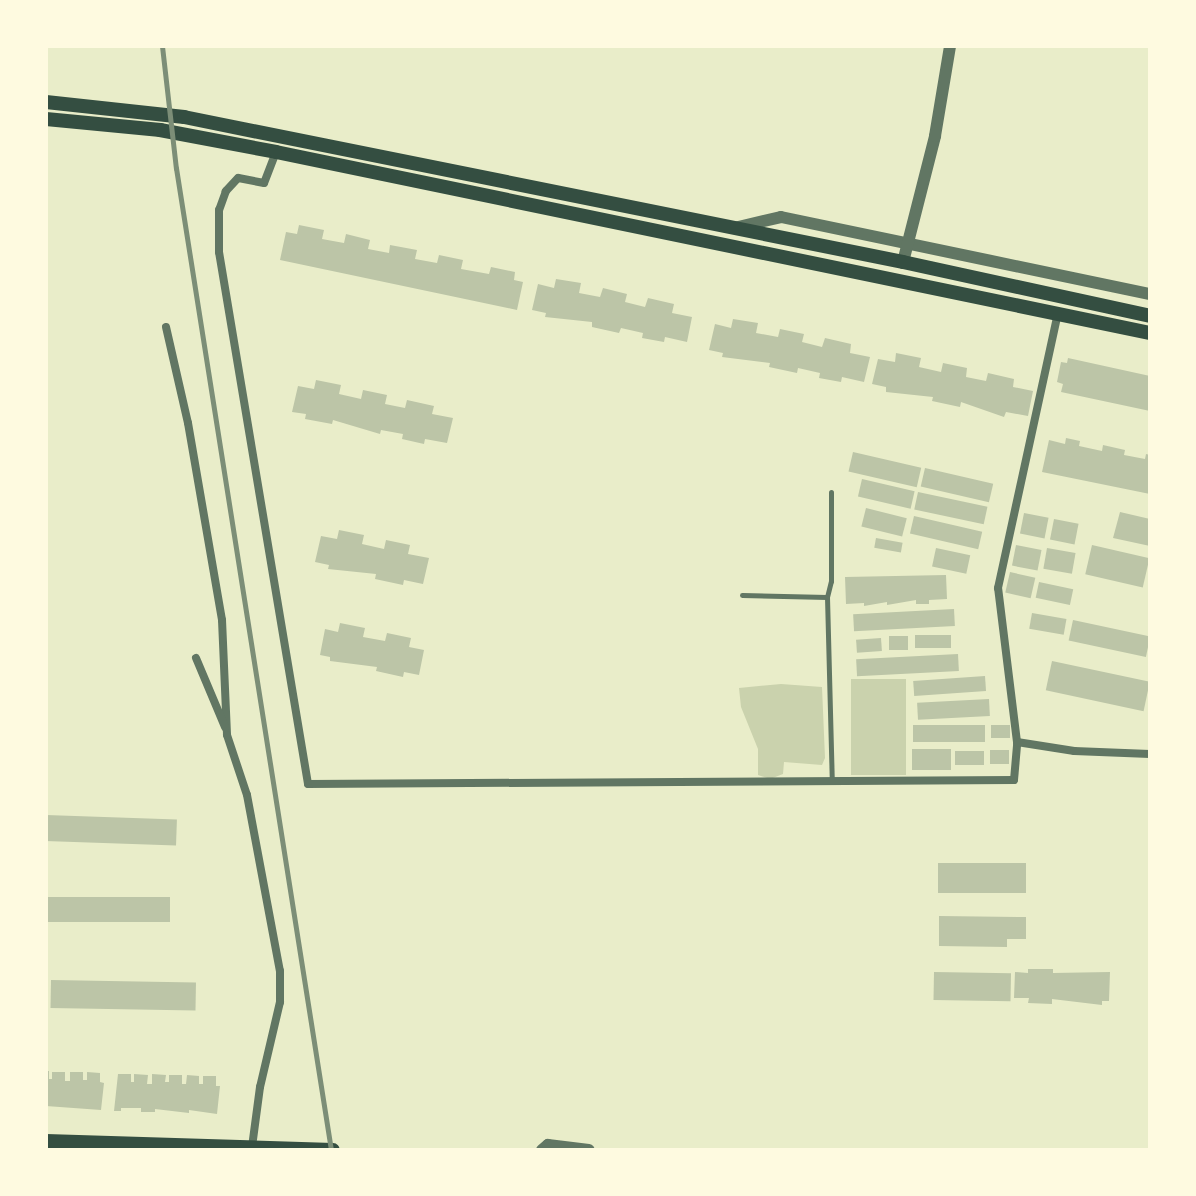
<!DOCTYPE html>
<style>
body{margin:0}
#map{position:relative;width:1196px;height:1196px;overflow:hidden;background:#e9edc9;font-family:"Open Sans",sans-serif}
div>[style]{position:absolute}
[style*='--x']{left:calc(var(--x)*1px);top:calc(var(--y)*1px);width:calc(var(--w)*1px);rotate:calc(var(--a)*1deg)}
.green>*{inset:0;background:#cad2ad;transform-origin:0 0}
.building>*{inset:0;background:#bcc5a7;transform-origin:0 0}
.service>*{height:5px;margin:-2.5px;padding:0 2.5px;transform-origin:2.5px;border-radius:2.5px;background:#617663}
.minor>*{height:8px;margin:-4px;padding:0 4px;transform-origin:4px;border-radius:4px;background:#617663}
.tertiary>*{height:12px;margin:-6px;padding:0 6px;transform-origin:6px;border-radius:6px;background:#617663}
.secondary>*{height:14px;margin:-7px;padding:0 7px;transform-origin:7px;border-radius:7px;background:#344e41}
.rail>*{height:5px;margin:-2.5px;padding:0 2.5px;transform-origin:2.5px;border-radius:2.5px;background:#7c8e77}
span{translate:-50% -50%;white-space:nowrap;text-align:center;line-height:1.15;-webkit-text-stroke:8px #fefae0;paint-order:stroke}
.frame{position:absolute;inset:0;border:48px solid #fefae0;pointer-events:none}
</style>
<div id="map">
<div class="green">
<i style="left:851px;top:679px;width:55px;height:96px"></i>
<i style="clip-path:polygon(781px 684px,822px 687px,825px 758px,822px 765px,784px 762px,783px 774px,770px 779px,758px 775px,758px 749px,741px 707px,739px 688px)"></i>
</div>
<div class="building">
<i style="clip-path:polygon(299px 225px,324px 230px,322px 239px,344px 243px,346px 234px,370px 240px,368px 249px,389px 253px,390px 245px,417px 250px,415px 259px,437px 263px,439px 255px,463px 260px,461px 269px,489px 274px,491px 267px,515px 272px,514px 280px,523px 282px,517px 310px,280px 260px,286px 232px,297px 234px)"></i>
<i style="clip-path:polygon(556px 279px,581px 283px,579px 293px,600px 297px,603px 288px,627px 294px,625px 302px,645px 307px,648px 298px,674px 304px,672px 313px,692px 317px,687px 342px,665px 337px,664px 342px,642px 338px,643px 333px,621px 328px,619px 333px,592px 327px,592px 322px,545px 317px,546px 313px,532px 310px,538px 284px,554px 288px)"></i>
<i style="clip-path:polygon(733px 319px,758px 323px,756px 333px,778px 337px,780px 329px,804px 334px,802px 342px,822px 347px,825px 338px,851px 344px,850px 353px,870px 357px,864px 382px,842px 377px,841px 382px,819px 378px,820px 373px,798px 368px,797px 373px,769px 367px,770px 363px,722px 357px,723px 353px,709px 350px,715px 324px,731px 328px)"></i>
<i style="clip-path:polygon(896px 353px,921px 358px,919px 367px,941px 372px,943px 363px,967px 368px,966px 377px,986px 381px,988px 373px,1014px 379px,1013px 387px,1033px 391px,1028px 416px,1006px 412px,1004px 417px,961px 402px,960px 407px,932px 401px,933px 397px,886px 392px,886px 387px,872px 384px,878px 359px,895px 362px)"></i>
<i style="clip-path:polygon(1068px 358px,1150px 376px,1150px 411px,1061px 392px,1063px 384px,1057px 382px,1061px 362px,1067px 363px)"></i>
<i style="clip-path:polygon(316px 380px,341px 385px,339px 394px,361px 399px,363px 390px,387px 395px,385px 404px,405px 408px,407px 400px,434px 406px,432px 414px,453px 418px,447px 443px,425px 439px,424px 444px,402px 439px,403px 434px,381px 430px,380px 434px,333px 420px,332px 424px,305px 419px,306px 414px,292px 412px,298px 386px,314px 389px)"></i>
<i style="clip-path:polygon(1066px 438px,1080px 441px,1079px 446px,1102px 451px,1103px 445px,1125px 450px,1124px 455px,1145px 459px,1146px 454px,1150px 455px,1150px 494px,1042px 472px,1049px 440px,1065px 444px)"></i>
<i style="left:853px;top:452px;width:70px;height:20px;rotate:13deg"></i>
<i style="left:925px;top:468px;width:70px;height:19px;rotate:13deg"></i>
<i style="left:862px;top:479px;width:54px;height:18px;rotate:13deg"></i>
<i style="left:918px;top:492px;width:71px;height:18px;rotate:12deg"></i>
<i style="left:866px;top:508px;width:42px;height:19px;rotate:14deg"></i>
<i style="clip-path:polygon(1120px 512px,1150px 519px,1150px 546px,1113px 538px)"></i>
<i style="left:1024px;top:513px;width:25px;height:21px;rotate:11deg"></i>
<i style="left:914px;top:516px;width:70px;height:18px;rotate:13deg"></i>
<i style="left:1054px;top:519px;width:25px;height:21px;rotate:11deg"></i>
<i style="clip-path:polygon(339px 530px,364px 535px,362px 544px,384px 549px,386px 540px,410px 545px,408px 554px,429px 558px,423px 584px,404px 580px,403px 585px,375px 579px,376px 574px,328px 569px,329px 565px,315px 562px,321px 536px,337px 539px)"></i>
<i style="left:876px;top:538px;width:27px;height:10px;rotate:10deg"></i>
<i style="left:1016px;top:545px;width:26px;height:21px;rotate:11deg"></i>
<i style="left:1092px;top:545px;width:59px;height:30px;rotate:13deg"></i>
<i style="left:936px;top:548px;width:35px;height:19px;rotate:12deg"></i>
<i style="left:1047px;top:548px;width:29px;height:21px;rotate:10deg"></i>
<i style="left:1010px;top:572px;width:26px;height:21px;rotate:13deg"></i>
<i style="clip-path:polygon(946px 575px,947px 599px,929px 600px,929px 604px,916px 604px,916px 600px,887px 605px,887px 602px,864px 606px,864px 603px,846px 604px,845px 577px)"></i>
<i style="left:1039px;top:582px;width:35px;height:16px;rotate:12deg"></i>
<i style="left:954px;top:609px;width:17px;height:101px;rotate:87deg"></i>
<i style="left:1032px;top:613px;width:35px;height:16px;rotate:10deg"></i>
<i style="left:1073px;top:620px;width:79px;height:21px;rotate:12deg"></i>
<i style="clip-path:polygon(340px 623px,365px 628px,363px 637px,385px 641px,387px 633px,411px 638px,409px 647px,424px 650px,419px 675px,404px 672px,403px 677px,376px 671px,377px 667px,330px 661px,330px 657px,320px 655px,325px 629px,338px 632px)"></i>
<i style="left:951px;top:635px;width:13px;height:36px;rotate:90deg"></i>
<i style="left:889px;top:636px;width:19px;height:14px"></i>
<i style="left:881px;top:638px;width:13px;height:25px;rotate:86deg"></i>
<i style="left:958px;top:654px;width:17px;height:102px;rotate:87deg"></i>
<i style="left:1052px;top:661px;width:100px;height:30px;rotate:12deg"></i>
<i style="left:985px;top:676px;width:15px;height:72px;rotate:86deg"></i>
<i style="left:989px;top:699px;width:17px;height:72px;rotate:87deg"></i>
<i style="left:985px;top:725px;width:17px;height:72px;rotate:90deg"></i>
<i style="left:991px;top:725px;width:19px;height:13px"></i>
<i style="left:951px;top:749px;width:21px;height:39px;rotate:90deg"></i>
<i style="left:990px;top:750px;width:19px;height:14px"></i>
<i style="left:955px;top:751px;width:29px;height:14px"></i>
<i style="left:46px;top:815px;width:131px;height:26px;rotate:2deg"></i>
<i style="left:938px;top:863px;width:88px;height:30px"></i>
<i style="left:46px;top:897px;width:124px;height:25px"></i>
<i style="clip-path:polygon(939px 916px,1026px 917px,1026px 939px,1007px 939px,1007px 947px,939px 946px)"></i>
<i style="clip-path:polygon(1028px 969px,1053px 969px,1053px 973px,1110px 972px,1109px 1001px,1102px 1001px,1102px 1005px,1052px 999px,1052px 1004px,1028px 1003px,1029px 998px,1014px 998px,1015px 972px,1028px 973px)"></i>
<i style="left:934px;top:972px;width:77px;height:28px;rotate:1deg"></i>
<i style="left:51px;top:980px;width:145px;height:28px;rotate:1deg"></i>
<i style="clip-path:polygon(46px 1071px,49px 1071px,49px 1079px,52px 1079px,52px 1072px,65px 1072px,65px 1081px,70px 1081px,70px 1072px,83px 1072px,83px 1080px,87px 1080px,87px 1072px,100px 1073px,100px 1082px,104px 1083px,101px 1110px,46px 1106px)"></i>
<i style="clip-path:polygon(118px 1074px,131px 1074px,131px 1082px,134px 1082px,134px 1074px,148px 1075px,147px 1084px,152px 1084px,152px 1074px,166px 1075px,165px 1082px,169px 1082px,169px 1075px,182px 1075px,182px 1084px,186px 1084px,187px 1075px,199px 1076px,199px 1084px,203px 1084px,203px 1076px,216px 1076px,216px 1086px,220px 1086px,217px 1114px,189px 1110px,189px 1113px,155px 1109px,155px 1112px,141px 1112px,141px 1108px,121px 1108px,121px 1111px,114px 1111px)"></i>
</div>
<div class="service">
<i style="--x:742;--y:595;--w:85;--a:1.3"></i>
<i style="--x:827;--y:597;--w:185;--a:88.5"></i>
<i style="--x:827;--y:597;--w:16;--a:-76"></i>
<i style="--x:831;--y:581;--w:89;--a:-90"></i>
</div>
<div class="minor">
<i style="--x:276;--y:152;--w:33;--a:111"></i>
<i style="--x:264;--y:183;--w:26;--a:-169"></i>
<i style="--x:238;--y:178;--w:18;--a:133"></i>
<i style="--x:226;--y:191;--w:20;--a:110"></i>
<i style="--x:219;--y:210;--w:42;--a:90"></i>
<i style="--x:219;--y:252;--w:539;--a:80.5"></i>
<i style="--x:308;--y:784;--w:706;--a:-0.32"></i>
<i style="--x:1014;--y:780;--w:38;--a:-85"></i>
<i style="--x:1017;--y:742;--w:155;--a:-97"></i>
<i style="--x:998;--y:588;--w:281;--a:-77.7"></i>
<i style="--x:166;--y:327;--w:98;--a:77.1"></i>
<i style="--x:188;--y:423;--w:200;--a:80.2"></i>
<i style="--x:222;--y:620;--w:115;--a:87.5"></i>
<i style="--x:227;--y:735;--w:63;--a:71.6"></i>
<i style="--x:247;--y:795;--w:179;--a:79.4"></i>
<i style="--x:280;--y:971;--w:31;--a:90"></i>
<i style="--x:280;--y:1002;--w:87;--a:103.2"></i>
<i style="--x:260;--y:1087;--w:61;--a:97.6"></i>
<i style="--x:196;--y:658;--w:75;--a:67.2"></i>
<i style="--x:1017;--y:742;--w:58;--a:9"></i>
<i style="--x:1074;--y:751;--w:76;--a:2.3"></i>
</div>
<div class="tertiary">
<i style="--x:734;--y:228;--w:48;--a:-13.2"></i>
<i style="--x:781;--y:217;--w:377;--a:11.8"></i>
<i style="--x:903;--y:262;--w:130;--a:-75.7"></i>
<i style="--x:935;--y:136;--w:91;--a:-80.5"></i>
<i style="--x:542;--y:1150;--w:8;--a:-40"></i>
<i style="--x:548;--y:1145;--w:41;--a:7"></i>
</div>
<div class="secondary">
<i style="--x:46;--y:102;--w:139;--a:6.2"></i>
<i style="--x:184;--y:117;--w:733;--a:11.4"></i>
<i style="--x:903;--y:262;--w:253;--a:12.3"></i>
<i style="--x:46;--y:119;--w:115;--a:5.5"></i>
<i style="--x:160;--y:130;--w:118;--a:10.7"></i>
<i style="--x:276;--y:152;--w:893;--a:11.7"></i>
<i style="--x:46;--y:1141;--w:287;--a:1.8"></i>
</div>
<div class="rail">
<i style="--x:162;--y:46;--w:123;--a:83.5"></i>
<i style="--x:176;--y:168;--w:994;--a:81.03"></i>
</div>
<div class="frame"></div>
</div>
